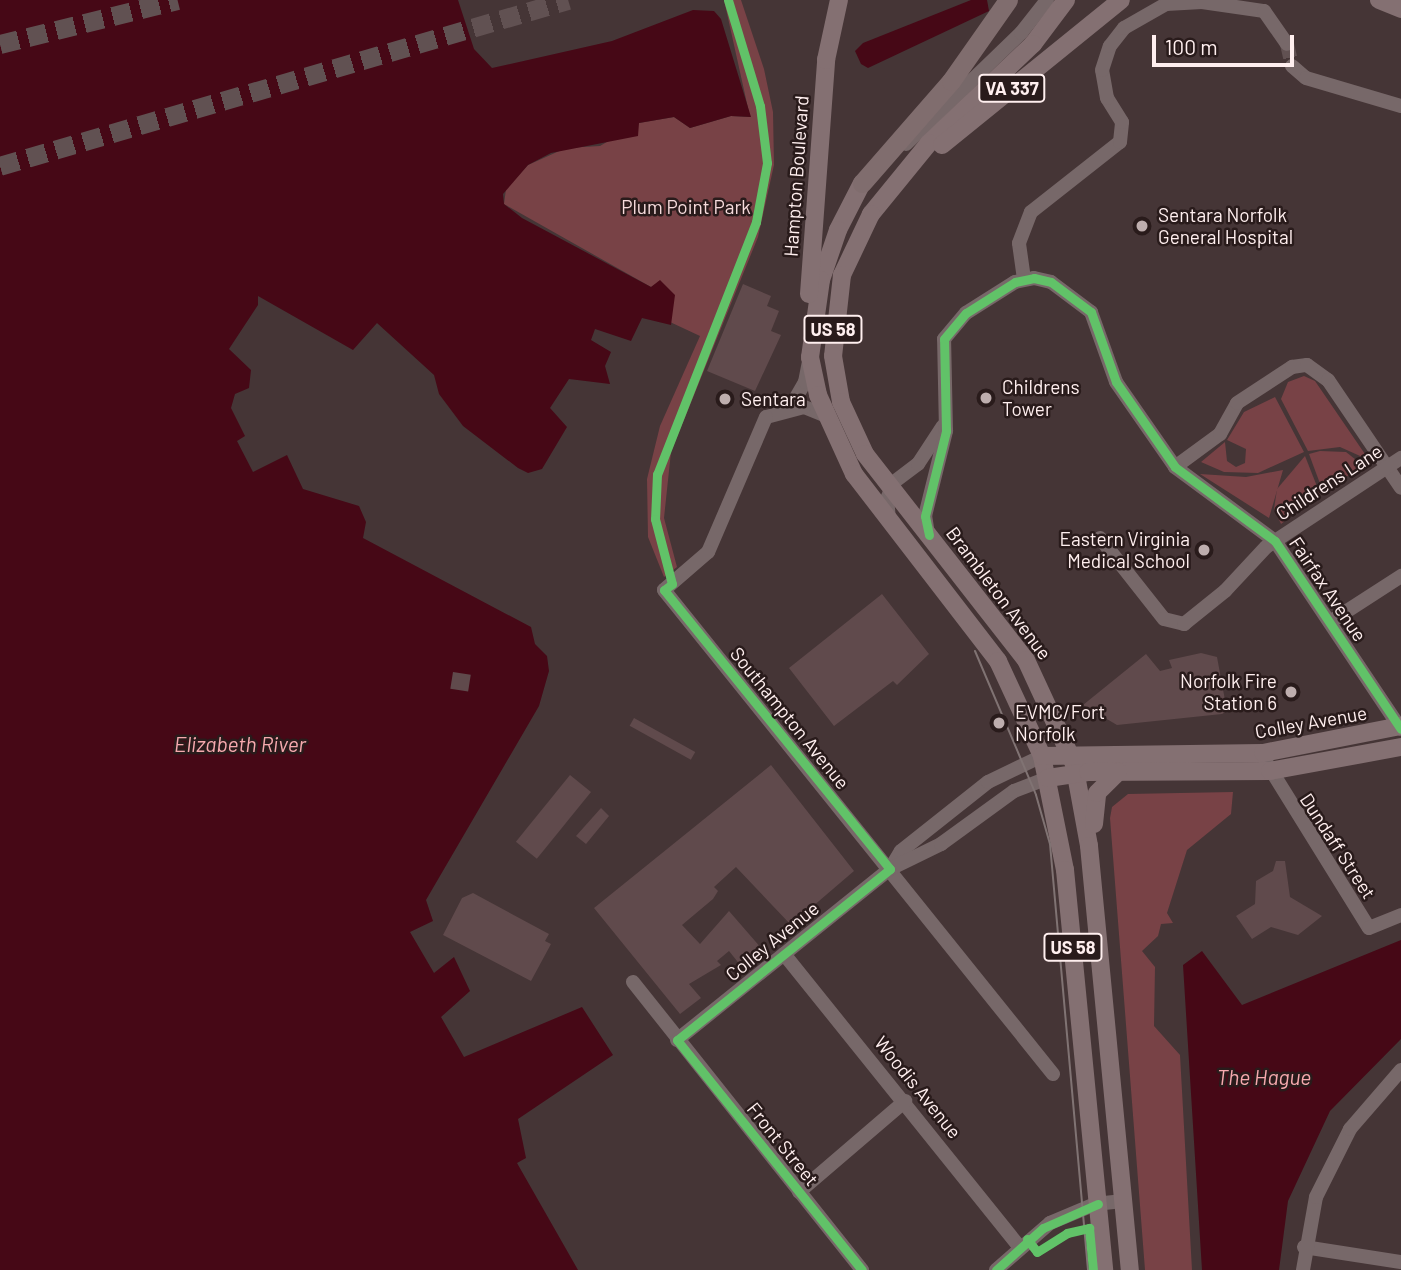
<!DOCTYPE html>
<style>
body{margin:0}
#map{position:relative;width:1401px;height:1270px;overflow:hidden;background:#453536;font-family:Barlow,sans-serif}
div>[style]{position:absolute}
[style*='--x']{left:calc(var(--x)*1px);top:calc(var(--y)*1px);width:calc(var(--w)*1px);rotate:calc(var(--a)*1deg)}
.green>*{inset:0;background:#784246}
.water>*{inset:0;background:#460816}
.building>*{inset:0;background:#604a4c;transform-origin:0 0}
.minor-tunnel>*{height:14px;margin-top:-7px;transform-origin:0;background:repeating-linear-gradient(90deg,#615152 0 14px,transparent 0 21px)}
.highway-tunnel>*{height:19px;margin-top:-9.5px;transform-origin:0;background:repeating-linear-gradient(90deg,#615152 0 19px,transparent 0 29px)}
.minor>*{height:14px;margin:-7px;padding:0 7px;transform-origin:7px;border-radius:7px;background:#776869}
.major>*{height:18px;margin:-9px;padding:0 9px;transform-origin:9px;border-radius:9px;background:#847072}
.highway>*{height:19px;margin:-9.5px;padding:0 9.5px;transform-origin:9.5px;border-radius:9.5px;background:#806d6e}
.tram>*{height:2px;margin:-1px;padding:0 1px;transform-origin:1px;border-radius:1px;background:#807373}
.cycleway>*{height:9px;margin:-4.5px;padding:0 4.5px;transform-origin:4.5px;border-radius:4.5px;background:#61c268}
.dots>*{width:19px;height:19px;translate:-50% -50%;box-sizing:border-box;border:4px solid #291b1b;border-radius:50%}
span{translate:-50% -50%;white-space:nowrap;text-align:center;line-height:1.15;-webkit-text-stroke:5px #291b1b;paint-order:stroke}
.shield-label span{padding:2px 5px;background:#291b1b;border:2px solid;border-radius:5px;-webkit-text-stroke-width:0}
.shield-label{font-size:18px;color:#ffefef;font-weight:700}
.street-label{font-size:19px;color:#ffefef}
.park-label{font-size:19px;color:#f6dbdc}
.poi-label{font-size:19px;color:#ffefef}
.left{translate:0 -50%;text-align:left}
.right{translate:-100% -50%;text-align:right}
.water-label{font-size:21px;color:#f6a9ae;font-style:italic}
.scale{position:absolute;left:1152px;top:35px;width:142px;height:32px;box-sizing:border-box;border:4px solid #ffefef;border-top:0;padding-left:9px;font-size:21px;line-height:24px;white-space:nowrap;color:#ffefef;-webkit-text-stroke:5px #291b1b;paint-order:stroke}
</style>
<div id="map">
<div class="green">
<i style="clip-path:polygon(724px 0,741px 0,764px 69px,773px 112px,774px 165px,758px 237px,671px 452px,664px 518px,677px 567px,664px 577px,648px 537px,647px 479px,660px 426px,700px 336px,670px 322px,661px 281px,651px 287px,504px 204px,506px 189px,528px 165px,566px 148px,600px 146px,639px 123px,674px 117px,690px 128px,731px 116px,750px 117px)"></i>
<i style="clip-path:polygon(1304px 376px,1315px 381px,1369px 460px,1340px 447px,1308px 451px,1281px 399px,1288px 382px)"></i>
<i style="clip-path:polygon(1275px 397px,1304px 452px,1258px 473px,1224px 472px,1201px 462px,1225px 442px,1227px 461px,1236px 467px,1245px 463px,1246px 449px,1227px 440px,1244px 412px)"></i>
<i style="clip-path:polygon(1320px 451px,1346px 452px,1365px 467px,1322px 489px,1309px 454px)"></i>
<i style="clip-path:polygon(1305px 456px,1320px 494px,1281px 524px,1274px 509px,1277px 489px)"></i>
<i style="clip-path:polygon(1283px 470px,1269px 518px,1200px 474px,1246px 477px)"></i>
<i style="clip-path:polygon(1233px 792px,1231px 814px,1187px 850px,1167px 913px,1173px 923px,1161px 924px,1158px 936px,1142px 951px,1155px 967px,1154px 1026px,1180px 1055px,1192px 1270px,1145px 1270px,1110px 818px,1112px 807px,1128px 794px)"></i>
</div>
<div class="water">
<i style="clip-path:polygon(0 0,458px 0,474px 49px,492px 68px,612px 41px,693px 10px,714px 11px,721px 19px,751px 117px,731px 116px,690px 128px,674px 117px,639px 123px,638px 136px,551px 153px,528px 165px,503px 194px,504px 204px,522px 218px,651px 287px,660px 280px,675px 295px,671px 325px,642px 318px,631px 341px,595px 329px,591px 340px,611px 352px,605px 366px,610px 384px,569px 379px,550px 408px,567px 427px,542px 469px,528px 473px,518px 468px,463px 426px,439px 394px,434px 375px,377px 323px,353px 350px,258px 296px,258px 305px,229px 349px,251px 370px,249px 388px,235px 394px,231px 408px,245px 436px,237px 441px,253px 472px,287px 455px,303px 489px,359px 506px,366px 522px,363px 538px,531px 627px,535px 644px,547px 656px,549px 671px,539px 706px,426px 900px,433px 921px,410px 932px,434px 973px,454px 957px,470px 991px,441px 1017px,464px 1057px,582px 1007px,613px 1055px,518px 1119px,526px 1158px,517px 1163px,578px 1270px,0 1270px)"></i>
<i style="clip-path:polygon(971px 0,987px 0,989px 11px,868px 68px,861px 64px,855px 51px,863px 43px)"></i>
<i style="clip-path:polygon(1401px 940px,1401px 1039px,1330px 1111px,1288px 1201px,1279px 1270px,1202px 1270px,1183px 965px,1202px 951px,1242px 1005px)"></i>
</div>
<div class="building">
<i style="clip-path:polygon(743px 284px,771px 296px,767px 306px,779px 311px,771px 331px,781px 335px,755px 391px,707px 371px)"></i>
<i style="clip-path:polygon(882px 594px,929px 654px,897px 685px,893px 681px,834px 726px,789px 668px)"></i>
<i style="clip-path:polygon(1201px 653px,1217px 657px,1227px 711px,1222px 714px,1117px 725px,1083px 705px,1146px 654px,1160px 671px,1172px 668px,1169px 660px)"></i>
<i style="left:453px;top:672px;width:18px;height:17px;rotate:9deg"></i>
<i style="left:634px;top:718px;width:70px;height:9px;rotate:29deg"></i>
<i style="clip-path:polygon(771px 765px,854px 871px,791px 925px,736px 867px,714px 887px,718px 891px,713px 899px,682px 925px,700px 944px,729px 911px,762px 949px,741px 966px,729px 951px,717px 961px,721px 965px,689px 984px,701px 998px,680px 1014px,594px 908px)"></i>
<i style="left:570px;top:775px;width:27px;height:86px;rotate:39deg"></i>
<i style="clip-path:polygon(601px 808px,609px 816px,586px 844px,576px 836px)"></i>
<i style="clip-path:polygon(1276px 861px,1285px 861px,1290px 897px,1322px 916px,1298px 935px,1271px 927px,1252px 939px,1236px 916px,1255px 904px,1256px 881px,1273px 871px)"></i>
<i style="clip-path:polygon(473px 893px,549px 934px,545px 941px,551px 944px,531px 981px,443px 935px,462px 898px)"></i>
</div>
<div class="minor-tunnel">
<i style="--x:1287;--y:44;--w:23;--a:77"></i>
</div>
<div class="highway-tunnel">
<i style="--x:0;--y:44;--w:183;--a:-13.9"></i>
<i style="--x:0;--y:166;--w:592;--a:-16.29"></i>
</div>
<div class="minor">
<i style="--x:1292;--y:66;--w:18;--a:41"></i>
<i style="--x:1306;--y:78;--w:99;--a:16.4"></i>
<i style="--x:906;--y:144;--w:160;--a:-44"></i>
<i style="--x:1021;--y:33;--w:42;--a:-51.8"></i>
<i style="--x:1024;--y:279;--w:36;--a:-98"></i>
<i style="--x:1019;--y:243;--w:33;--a:-69"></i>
<i style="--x:1031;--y:212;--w:113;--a:-38.2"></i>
<i style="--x:1120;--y:142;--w:20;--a:-84"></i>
<i style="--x:1122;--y:122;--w:28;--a:-122"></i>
<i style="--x:1107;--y:98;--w:28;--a:-100"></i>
<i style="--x:1102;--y:70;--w:25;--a:-72"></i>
<i style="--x:1110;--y:46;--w:23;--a:-52"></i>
<i style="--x:1124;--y:28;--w:48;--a:-29.7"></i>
<i style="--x:1166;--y:4;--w:36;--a:-3"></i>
<i style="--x:1202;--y:2;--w:63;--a:8.3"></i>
<i style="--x:1264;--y:11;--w:40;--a:55.1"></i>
<i style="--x:790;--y:408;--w:30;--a:-60"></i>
<i style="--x:805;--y:382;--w:21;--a:-79"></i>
<i style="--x:824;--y:415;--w:22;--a:-158"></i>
<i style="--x:804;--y:407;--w:39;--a:165"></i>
<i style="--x:766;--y:417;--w:147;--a:113.2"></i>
<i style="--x:708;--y:552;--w:58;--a:139.2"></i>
<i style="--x:664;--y:590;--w:621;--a:51.21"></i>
<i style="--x:1175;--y:467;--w:56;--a:-36.3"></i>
<i style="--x:1220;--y:434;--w:35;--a:-61"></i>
<i style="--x:1237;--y:403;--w:66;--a:-33.2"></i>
<i style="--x:1292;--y:367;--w:15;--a:-8"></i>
<i style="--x:1307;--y:365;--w:26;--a:36"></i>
<i style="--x:1328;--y:380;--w:130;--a:55.9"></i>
<i style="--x:889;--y:520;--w:21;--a:-95"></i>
<i style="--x:887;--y:499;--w:18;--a:-68"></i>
<i style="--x:894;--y:482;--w:30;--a:-37"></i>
<i style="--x:918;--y:464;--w:45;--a:-56.7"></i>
<i style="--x:928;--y:534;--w:18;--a:-99"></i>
<i style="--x:925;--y:516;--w:88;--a:-76.1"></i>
<i style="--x:946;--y:431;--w:92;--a:-91.2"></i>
<i style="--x:944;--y:339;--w:34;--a:-50"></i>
<i style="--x:966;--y:313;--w:58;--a:-32.3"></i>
<i style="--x:1015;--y:282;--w:19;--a:-12"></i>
<i style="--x:1034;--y:278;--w:17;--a:13"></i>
<i style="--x:1051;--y:282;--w:50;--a:36.9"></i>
<i style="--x:1091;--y:312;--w:74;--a:70.3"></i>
<i style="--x:1116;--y:382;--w:103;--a:55.2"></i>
<i style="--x:1175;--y:467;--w:124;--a:36.5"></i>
<i style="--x:1275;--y:541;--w:226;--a:56.2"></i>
<i style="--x:1100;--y:538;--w:103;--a:51.7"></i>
<i style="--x:1164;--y:619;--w:21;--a:14"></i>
<i style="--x:1184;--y:624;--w:53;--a:-38.8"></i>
<i style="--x:1225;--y:591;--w:60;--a:-47"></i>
<i style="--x:1266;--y:547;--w:162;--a:-33.4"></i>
<i style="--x:1330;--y:622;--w:85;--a:-32.9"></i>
<i style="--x:1266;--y:762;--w:195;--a:58.2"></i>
<i style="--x:1369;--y:928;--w:35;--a:-22"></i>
<i style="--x:890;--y:869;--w:21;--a:-59"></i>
<i style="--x:901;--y:851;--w:111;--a:-38.4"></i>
<i style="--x:988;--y:782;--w:60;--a:-25.7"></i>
<i style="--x:784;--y:954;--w:375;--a:51.2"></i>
<i style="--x:633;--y:982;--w:368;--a:51.5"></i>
<i style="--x:677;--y:1040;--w:273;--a:-38.8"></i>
<i style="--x:890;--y:869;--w:57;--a:-26.1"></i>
<i style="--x:941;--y:844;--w:90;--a:-36"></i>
<i style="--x:1014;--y:791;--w:36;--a:-21"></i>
<i style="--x:799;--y:1192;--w:140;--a:-40.6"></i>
<i style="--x:1304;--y:1247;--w:98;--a:8.8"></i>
<i style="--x:996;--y:1270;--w:72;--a:-41"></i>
<i style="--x:1050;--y:1223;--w:49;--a:-22.9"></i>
<i style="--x:1095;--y:1204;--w:28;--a:-6"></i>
<i style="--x:1303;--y:1270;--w:74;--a:-79.9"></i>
<i style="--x:1316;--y:1197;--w:76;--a:-63.4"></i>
<i style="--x:1350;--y:1129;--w:78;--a:-49.2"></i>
</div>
<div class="major">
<i style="--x:1066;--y:0;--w:55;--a:126.9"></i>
<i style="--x:1033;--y:44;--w:144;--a:136.4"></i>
<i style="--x:929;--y:143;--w:92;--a:129.2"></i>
<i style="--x:871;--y:214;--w:68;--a:115.4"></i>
<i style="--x:842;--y:275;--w:81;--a:96.3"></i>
<i style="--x:833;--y:356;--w:47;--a:80.1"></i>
<i style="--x:841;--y:402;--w:57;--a:65.2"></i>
<i style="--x:865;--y:454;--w:261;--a:52"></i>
<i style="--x:1026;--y:660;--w:115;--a:65.2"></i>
<i style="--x:1074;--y:764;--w:83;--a:79.6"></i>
<i style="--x:1089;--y:846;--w:426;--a:84.5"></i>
<i style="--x:1379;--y:0;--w:24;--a:22"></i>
<i style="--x:942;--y:145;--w:230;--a:-39"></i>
<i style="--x:862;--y:183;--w:53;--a:117.1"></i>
<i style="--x:838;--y:230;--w:53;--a:108.8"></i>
<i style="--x:821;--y:280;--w:78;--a:98.1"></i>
<i style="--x:810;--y:357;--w:39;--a:78"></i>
<i style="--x:818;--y:395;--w:87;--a:65.5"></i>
<i style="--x:854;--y:474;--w:236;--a:52.4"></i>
<i style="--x:998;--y:661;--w:105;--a:65.1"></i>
<i style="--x:1042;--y:756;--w:116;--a:78.6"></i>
<i style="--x:1065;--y:870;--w:402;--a:84.4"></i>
<i style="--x:809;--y:294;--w:235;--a:-85.8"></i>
<i style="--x:826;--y:60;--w:61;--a:-77.8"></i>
<i style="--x:1042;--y:756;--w:221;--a:-0.8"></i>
<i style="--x:1263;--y:753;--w:141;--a:-11.1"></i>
<i style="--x:1048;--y:778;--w:40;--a:-8.5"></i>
<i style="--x:1088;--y:772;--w:182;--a:-0.3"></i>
<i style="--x:1270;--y:771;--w:133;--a:-10.4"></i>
<i style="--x:1094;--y:824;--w:31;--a:-84"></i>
<i style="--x:1097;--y:793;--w:30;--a:-45"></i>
</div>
<div class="highway">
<i style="--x:862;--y:183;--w:135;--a:-48.9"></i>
<i style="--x:951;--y:81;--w:99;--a:-54.9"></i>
</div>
<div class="tram">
<i style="--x:975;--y:651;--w:156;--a:67"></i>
<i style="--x:1036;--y:795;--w:51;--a:74.1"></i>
<i style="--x:1050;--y:844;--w:428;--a:84.9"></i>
</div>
<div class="cycleway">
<i style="--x:728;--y:0;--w:111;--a:73.2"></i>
<i style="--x:760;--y:106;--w:57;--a:83"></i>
<i style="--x:767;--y:163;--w:60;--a:100.6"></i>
<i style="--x:756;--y:222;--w:271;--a:111.4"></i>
<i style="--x:657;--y:474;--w:45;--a:92.5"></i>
<i style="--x:655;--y:519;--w:67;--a:75.3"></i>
<i style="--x:672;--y:584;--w:10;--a:143"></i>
<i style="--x:664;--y:590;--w:359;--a:51"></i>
<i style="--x:890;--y:869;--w:273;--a:141.2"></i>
<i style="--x:677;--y:1040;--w:295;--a:51.2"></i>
<i style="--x:929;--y:535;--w:19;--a:-102"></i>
<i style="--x:925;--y:516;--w:88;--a:-76.1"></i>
<i style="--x:946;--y:431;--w:92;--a:-91.2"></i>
<i style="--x:944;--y:339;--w:34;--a:-50"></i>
<i style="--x:966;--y:313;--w:58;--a:-32.3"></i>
<i style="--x:1015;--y:282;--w:19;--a:-12"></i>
<i style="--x:1034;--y:278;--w:17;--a:13"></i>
<i style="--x:1051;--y:282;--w:50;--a:36.9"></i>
<i style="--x:1091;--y:312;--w:74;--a:70.3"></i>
<i style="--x:1116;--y:382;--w:103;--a:55.2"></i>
<i style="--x:1175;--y:467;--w:124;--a:36.5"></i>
<i style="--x:1275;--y:541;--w:226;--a:56.2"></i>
<i style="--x:1027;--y:1239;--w:16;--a:52"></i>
<i style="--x:1037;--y:1252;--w:36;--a:-32"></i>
<i style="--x:1067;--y:1233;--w:23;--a:-13"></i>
<i style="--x:1089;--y:1228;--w:42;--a:84.6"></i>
<i style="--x:996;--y:1270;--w:63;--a:-41.8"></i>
<i style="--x:1043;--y:1228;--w:60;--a:-23.6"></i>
</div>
<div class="dots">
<i style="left:1142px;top:226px;background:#beaeae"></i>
<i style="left:986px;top:398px;background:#beaeae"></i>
<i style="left:725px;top:399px;background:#beaeae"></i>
<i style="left:1204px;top:550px;background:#beaeae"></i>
<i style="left:1291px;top:692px;background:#beaeae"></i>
<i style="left:999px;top:723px;background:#beaeae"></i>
</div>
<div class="shield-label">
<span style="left:1012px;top:88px">VA 337</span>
<span style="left:833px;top:329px">US 58</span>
<span style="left:1073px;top:947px">US 58</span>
</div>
<div class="street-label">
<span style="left:796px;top:176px;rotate:-86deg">Hampton Boulevard</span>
<span style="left:1329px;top:482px;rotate:-33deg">Childrens Lane</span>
<span style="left:1328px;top:589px;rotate:56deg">Fairfax Avenue</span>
<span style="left:999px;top:593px;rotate:53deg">Brambleton Avenue</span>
<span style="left:790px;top:718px;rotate:51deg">Southampton Avenue</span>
<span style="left:1311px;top:722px;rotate:-10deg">Colley Avenue</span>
<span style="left:1338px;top:846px;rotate:57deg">Dundaff Street</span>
<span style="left:772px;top:941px;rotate:-39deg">Colley Avenue</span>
<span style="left:918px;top:1087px;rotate:51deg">Woodis Avenue</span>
<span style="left:783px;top:1144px;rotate:51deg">Front Street</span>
</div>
<div class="park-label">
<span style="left:686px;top:207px">Plum Point Park</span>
</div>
<div class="poi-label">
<span class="left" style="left:1158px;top:226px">Sentara Norfolk<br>General Hospital</span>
<span class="left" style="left:1002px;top:398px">Childrens<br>Tower</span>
<span class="left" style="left:741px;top:399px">Sentara</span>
<span class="right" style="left:1190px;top:550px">Eastern Virginia<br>Medical School</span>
<span class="right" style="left:1277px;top:692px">Norfolk Fire<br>Station 6</span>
<span class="left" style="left:1015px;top:723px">EVMC/Fort<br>Norfolk</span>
</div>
<div class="water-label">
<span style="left:240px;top:744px">Elizabeth River</span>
<span style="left:1264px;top:1077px">The Hague</span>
</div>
<div class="scale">100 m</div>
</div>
